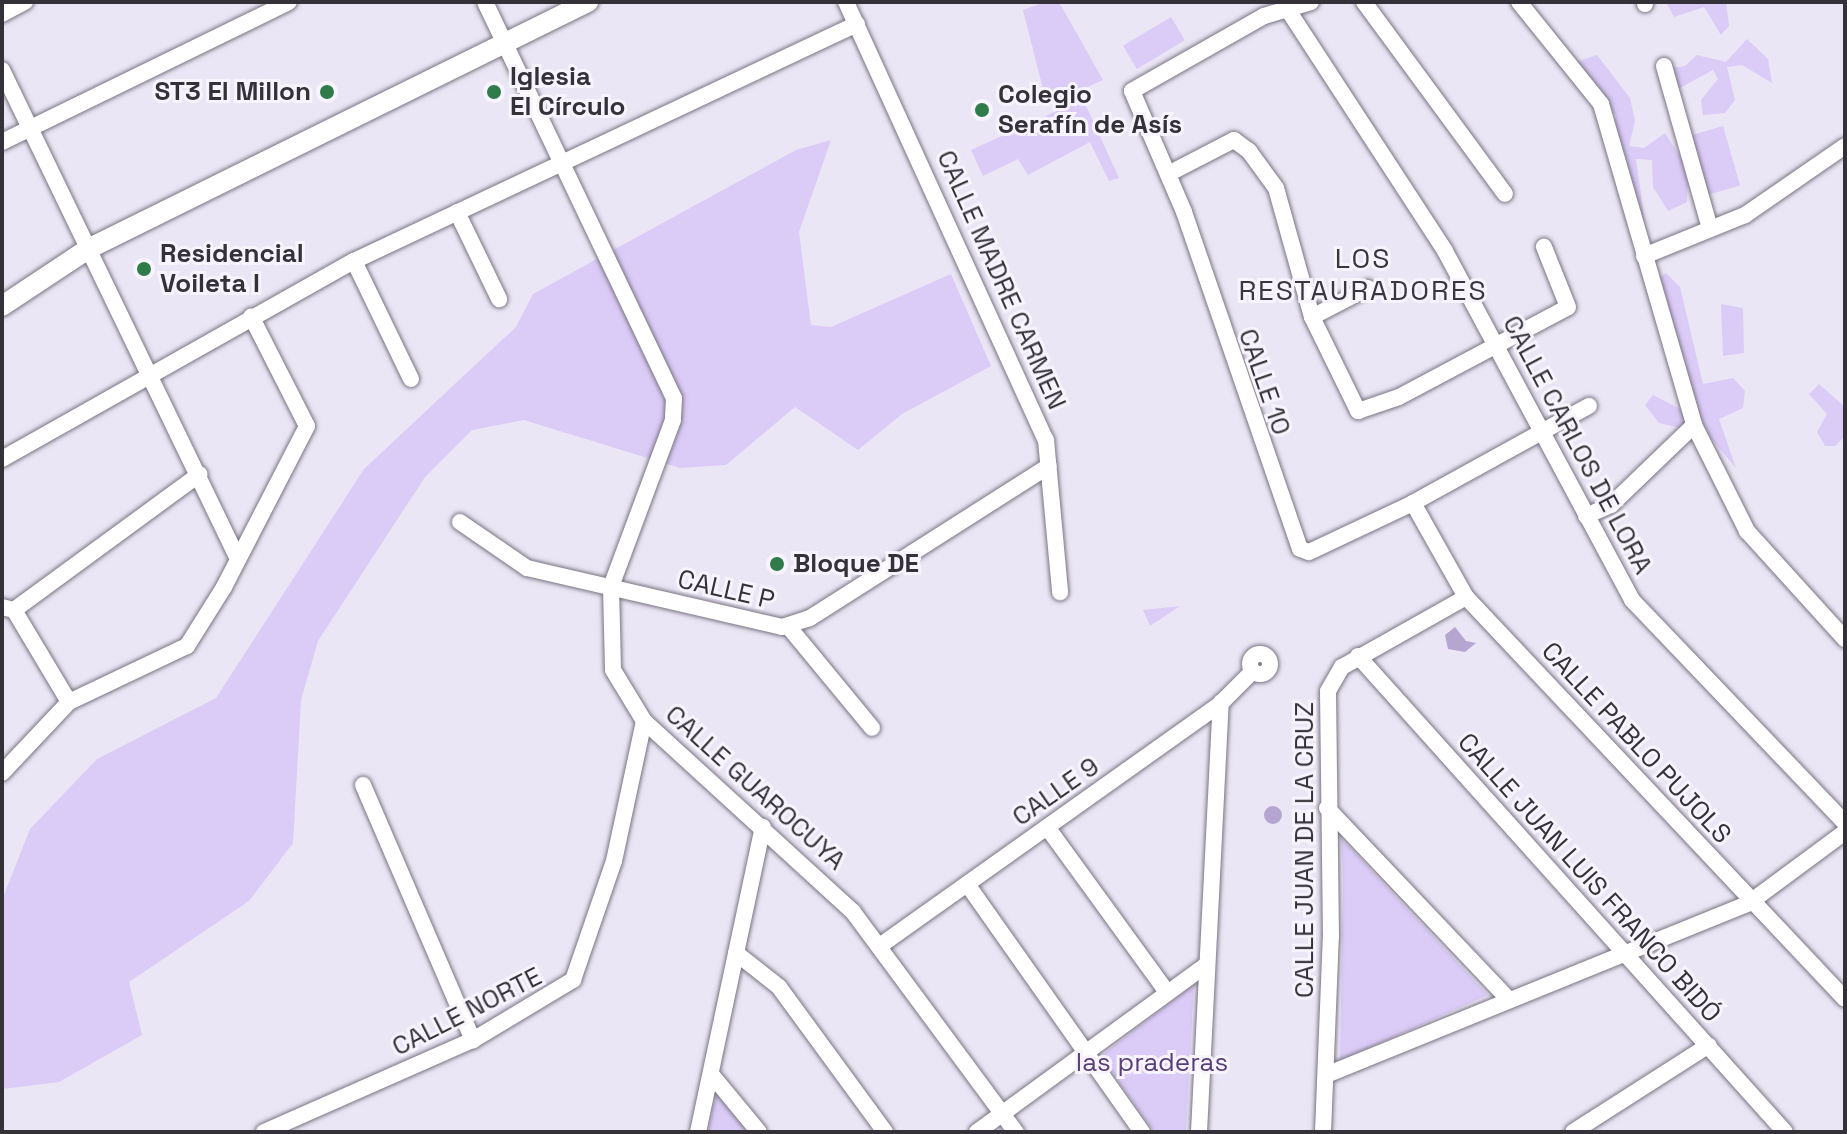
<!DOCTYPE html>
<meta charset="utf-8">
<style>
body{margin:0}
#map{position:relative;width:1847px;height:1134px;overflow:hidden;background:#ebe6f5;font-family:"Space Grotesk",sans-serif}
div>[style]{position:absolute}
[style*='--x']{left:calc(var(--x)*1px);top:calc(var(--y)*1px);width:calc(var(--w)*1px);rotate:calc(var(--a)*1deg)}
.green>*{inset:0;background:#dbcbf7;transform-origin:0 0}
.water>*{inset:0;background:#b6a5d1}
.round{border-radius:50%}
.roads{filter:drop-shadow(0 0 2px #797482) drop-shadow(0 0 2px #797482)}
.minor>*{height:16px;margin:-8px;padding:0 8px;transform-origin:8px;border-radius:8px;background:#fff}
.minor>.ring{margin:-8px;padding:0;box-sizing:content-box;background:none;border:16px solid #fff;border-radius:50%}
.tertiary>*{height:20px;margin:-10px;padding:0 10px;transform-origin:10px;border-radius:10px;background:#fff}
.dots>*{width:22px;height:22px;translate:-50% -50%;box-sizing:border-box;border:4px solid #f8f4fe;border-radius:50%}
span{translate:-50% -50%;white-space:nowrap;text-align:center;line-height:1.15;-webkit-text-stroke:6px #f8f4fe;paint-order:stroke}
.poi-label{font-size:26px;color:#343238;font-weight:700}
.left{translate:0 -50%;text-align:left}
.right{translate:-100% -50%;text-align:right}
.street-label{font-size:26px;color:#343238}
.park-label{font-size:26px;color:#583f79}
.neighbourhood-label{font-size:28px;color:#393541;letter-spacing:2px}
.frame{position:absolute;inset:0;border:4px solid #343238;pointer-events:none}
</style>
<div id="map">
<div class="green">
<i style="clip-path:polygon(1045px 2px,1059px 2px,1103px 80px,1047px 105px,1023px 10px)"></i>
<i style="clip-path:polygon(1666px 2px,1726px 2px,1729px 26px,1721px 35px,1704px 7px,1674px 17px)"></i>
<i style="left:1171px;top:17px;width:27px;height:56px;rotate:59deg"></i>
<i style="clip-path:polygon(1747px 39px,1768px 59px,1772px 83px,1742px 65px,1727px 67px,1735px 100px,1725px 113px,1703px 115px,1701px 100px,1718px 79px,1713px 70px,1676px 90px,1662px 85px,1660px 70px,1685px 66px,1697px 55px,1726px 62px)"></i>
<i style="clip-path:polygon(1597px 55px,1630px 98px,1635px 121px,1629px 146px,1644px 148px,1665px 133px,1688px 169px,1687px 202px,1668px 211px,1653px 187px,1652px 160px,1636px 159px,1647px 238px,1607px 136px,1616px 116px,1576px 62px)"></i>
<i style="clip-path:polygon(1083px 99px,1119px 178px,1109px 181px,1090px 142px,1028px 175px,1018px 159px,983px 176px,971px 150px)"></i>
<i style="left:1723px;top:126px;width:62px;height:35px;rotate:74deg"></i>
<i style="clip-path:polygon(831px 140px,799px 232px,811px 325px,831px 327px,951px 274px,991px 366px,902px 414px,858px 450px,795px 407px,726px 465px,680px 468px,524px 420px,472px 430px,425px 477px,318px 641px,301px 700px,293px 843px,249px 901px,129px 982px,142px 1035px,59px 1082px,2px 1089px,2px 900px,30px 829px,97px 759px,216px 698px,364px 469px,516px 327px,533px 294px,796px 150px)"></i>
<i style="clip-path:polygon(1666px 273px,1680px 287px,1703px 384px,1733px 378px,1745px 391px,1743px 408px,1719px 419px,1736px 468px,1707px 434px,1659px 423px,1645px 405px,1653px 395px,1686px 412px,1657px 279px)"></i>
<i style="clip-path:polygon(1721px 304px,1743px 308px,1744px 353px,1723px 356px)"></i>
<i style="clip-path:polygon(1819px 384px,1845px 407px,1845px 436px,1835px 446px,1825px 446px,1817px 432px,1827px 414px,1809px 394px)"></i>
<i style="clip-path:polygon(1180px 606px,1150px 626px,1143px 610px)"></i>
<i style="clip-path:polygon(1341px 838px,1488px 995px,1340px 1061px,1343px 880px)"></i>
<i style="clip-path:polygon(1194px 984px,1186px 1132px,1154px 1132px,1101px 1056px)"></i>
<i style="clip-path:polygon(717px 1088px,749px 1132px,708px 1132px)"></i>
</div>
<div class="water">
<i style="clip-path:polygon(1455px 627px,1466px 641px,1476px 643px,1465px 652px,1448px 649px,1445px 635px)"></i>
<i class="round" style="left:1264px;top:806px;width:18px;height:18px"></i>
</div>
<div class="roads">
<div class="minor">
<i style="--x:485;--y:2;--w:439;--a:64.5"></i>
<i style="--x:674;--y:398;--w:22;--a:93"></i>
<i style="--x:673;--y:420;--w:178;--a:110.4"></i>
<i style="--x:611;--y:587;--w:83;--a:88.6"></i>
<i style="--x:613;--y:670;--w:60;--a:58.7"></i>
<i style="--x:644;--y:721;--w:283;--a:42.4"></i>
<i style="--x:853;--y:912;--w:274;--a:53.5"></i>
<i style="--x:846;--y:2;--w:482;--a:65.5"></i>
<i style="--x:1046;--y:440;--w:153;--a:84.7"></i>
<i style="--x:1311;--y:2;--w:49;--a:163.4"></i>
<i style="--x:1264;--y:16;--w:152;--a:150.4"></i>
<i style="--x:1132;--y:91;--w:132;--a:66.7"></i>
<i style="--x:1184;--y:212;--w:356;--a:71"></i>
<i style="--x:1300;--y:549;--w:9;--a:18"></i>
<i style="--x:1309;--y:552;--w:115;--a:-25.2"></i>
<i style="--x:1413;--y:503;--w:201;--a:-28.9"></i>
<i style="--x:1364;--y:2;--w:238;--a:53.7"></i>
<i style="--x:1519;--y:2;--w:131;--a:51.2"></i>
<i style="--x:1601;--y:104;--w:334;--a:73.8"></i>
<i style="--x:1694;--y:425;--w:119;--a:63.4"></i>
<i style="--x:1747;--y:531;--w:146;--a:47.8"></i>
<i style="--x:1645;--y:2;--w:2;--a:90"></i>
<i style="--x:1290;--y:13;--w:284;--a:56.9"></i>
<i style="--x:1445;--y:251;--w:396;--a:61.8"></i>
<i style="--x:1632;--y:600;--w:308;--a:46.3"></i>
<i style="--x:2;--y:14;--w:26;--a:-28"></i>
<i style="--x:1664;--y:66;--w:169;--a:74.2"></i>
<i style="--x:2;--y:70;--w:541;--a:64.24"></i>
<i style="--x:2;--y:142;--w:319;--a:-26"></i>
<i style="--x:1170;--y:173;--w:72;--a:-27.3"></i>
<i style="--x:1234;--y:140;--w:19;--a:36"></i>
<i style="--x:1249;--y:151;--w:46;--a:53.9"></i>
<i style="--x:1276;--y:188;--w:134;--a:74.4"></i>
<i style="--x:1312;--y:317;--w:105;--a:63.9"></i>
<i style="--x:1358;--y:411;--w:43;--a:-18.9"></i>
<i style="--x:1399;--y:397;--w:191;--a:-28"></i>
<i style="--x:1568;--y:307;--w:65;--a:-111.8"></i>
<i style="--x:457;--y:212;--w:97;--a:64.2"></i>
<i style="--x:1644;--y:256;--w:109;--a:-22.1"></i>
<i style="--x:1745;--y:215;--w:121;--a:-34.6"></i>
<i style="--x:354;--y:261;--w:131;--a:64.2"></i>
<i style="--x:1312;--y:317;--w:63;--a:-27.4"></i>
<i style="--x:2;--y:459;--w:404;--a:-29.4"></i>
<i style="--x:354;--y:261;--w:556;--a:-25.23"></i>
<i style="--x:1413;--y:503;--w:108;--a:60.6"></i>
<i style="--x:1466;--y:597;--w:552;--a:46.69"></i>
<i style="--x:1586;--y:516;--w:27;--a:-24"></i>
<i style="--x:1611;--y:505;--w:115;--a:-43.9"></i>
<i style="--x:460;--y:522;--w:81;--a:34.5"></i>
<i style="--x:527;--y:568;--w:262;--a:13"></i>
<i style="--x:782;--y:627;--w:29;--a:-18"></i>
<i style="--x:810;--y:618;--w:283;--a:-32.5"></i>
<i style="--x:2;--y:607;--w:12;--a:14"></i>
<i style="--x:14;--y:610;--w:107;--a:59.1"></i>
<i style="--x:14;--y:610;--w:230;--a:-36.2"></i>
<i style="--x:788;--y:626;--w:132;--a:50.5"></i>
<i class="ring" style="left:1250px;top:654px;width:4px;height:4px"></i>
<i style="--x:1358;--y:656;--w:639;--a:48.11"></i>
<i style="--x:2;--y:773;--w:98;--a:-46.7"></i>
<i style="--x:69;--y:702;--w:131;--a:-25.4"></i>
<i style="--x:187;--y:646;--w:70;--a:-57.9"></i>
<i style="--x:224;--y:587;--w:181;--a:-62.7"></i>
<i style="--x:307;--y:426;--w:123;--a:-117"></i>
<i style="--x:363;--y:785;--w:278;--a:66.7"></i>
<i style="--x:1327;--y:808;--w:262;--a:46.5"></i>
<i style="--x:1047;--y:827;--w:204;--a:54"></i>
<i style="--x:967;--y:884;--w:304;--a:54.8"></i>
<i style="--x:881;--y:945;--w:417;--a:-35.4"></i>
<i style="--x:1221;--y:703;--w:45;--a:-45"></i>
<i style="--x:736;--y:953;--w:55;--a:38.3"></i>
<i style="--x:779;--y:987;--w:180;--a:53.8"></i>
<i style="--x:711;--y:1074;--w:75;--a:50.4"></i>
<i style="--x:1326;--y:1075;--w:457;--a:-22.1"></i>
<i style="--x:1749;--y:903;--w:119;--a:-36.5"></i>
<i style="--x:264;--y:1132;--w:228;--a:-23.8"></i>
<i style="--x:473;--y:1040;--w:117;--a:-31"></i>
<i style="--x:573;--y:980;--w:126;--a:-71"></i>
<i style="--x:614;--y:861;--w:143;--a:-77.9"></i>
<i style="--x:698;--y:1132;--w:312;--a:-78"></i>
<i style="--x:977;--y:1132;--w:282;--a:-36.1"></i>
<i style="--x:1199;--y:1132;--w:430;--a:-87.1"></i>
<i style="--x:1323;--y:1132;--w:195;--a:-87.7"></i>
<i style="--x:1331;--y:937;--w:246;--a:-90.7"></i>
<i style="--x:1328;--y:691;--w:28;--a:-60"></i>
<i style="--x:1342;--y:667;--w:142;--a:-29.4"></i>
<i style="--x:1573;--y:1132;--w:161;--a:-32.6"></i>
</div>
<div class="tertiary">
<i style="--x:2;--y:306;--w:103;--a:-33.5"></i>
<i style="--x:88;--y:249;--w:558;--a:-26.29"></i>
</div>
</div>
<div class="dots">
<i style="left:327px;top:92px;background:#2f7b49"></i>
<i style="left:494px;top:92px;background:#2f7b49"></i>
<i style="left:982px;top:110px;background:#2f7b49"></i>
<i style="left:144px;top:269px;background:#2f7b49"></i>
<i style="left:777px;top:564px;background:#2f7b49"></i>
</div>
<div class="poi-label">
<span class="left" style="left:510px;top:92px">Iglesia<br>El Círculo</span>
<span class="right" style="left:311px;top:92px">ST3 El Millon</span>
<span class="left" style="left:998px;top:110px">Colegio<br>Serafín de Asís</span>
<span class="left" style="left:160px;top:269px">Residencial<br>Voileta I</span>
<span class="left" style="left:793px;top:564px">Bloque DE</span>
</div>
<div class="street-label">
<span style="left:1001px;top:280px;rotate:66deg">CALLE MADRE CARMEN</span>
<span style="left:1264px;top:382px;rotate:71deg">CALLE 10</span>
<span style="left:1577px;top:445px;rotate:62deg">CALLE CARLOS DE LORA</span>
<span style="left:726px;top:590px;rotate:13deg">CALLE P</span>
<span style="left:1636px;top:743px;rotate:47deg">CALLE PABLO PUJOLS</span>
<span style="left:755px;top:788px;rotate:42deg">CALLE GUAROCUYA</span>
<span style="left:1056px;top:792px;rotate:-35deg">CALLE 9</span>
<span style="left:1305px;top:850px;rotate:-90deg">CALLE JUAN DE LA CRUZ</span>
<span style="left:1589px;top:878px;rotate:48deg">CALLE JUAN LUIS FRANCO BIDÓ</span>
<span style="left:467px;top:1012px;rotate:-27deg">CALLE NORTE</span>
</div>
<div class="park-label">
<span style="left:1152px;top:1063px">las praderas</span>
</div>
<div class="neighbourhood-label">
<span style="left:1363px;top:274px">LOS<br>RESTAURADORES</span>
</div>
<div class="frame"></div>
</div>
